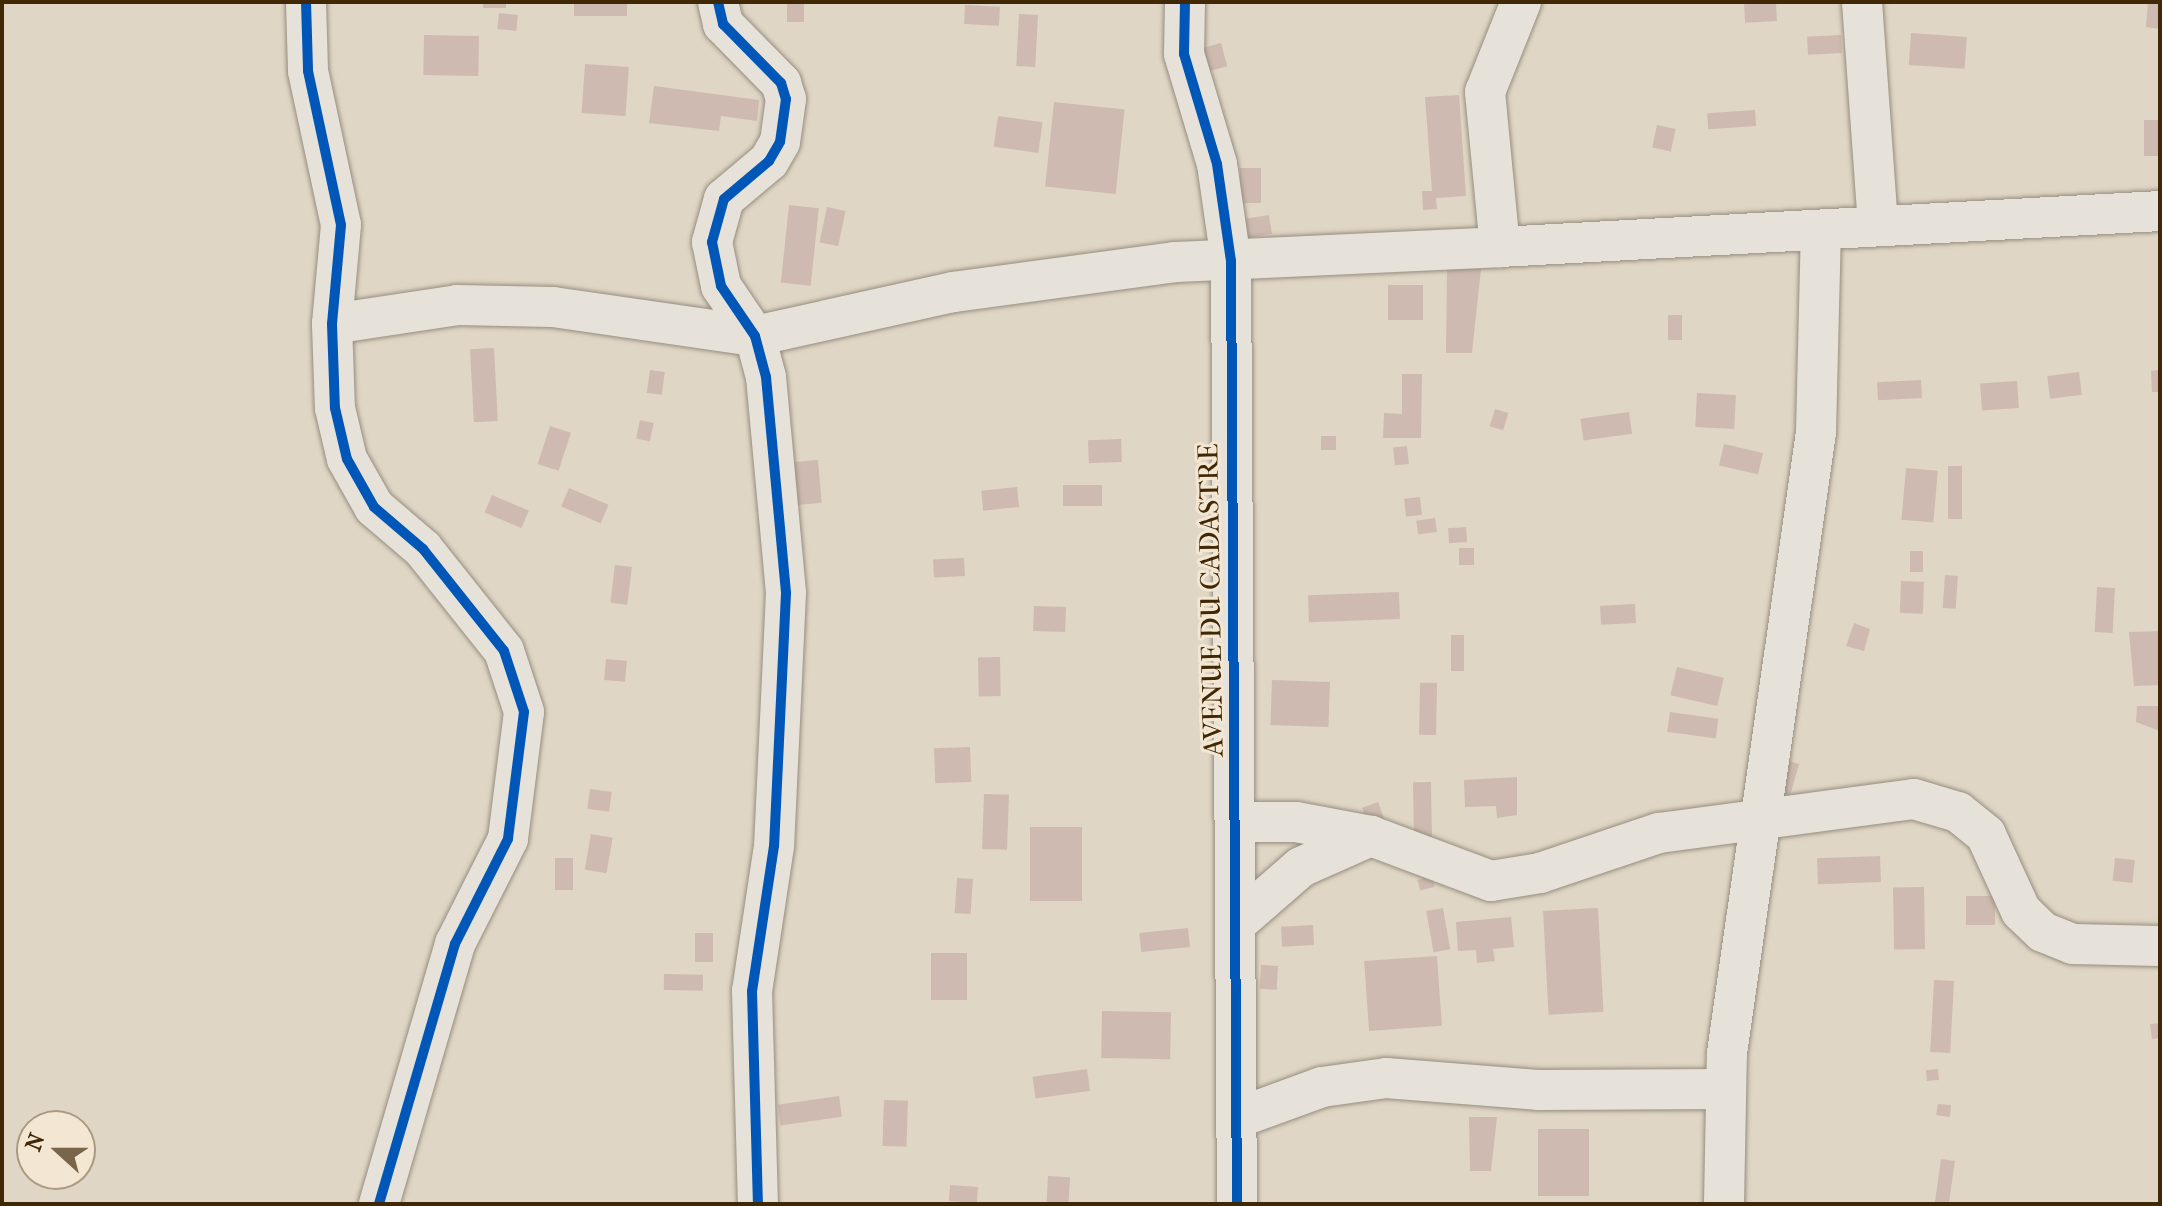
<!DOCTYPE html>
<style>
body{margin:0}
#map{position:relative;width:2162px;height:1206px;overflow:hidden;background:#e0d6c5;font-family:"IM FELL French Canon",serif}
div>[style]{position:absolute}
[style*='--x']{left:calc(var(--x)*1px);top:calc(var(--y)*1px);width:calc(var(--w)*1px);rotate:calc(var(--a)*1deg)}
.building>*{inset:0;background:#cebab0;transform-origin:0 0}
.roads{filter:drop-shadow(0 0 2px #968d7f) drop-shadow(0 0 2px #968d7f)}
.street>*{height:40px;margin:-20px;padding:0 20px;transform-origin:20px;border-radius:20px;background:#e7e2d9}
.cycleway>*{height:10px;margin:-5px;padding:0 5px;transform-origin:5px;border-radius:5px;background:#0057b8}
span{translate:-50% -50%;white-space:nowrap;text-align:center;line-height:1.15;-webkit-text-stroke:6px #f3e6d2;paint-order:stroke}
.street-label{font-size:28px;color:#402807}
.frame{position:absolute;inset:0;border:4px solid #402807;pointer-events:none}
.north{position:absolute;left:16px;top:1110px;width:80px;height:80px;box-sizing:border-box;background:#f3e6d2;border:2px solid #ab9a81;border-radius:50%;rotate:291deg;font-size:22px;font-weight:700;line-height:32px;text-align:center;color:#402807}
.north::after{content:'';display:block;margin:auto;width:28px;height:36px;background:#78654a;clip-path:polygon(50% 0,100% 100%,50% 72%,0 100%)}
</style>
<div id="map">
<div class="building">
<i style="left:483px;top:2px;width:23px;height:6px"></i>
<i style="left:574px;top:2px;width:53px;height:14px"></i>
<i style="left:787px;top:2px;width:17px;height:20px"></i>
<i style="left:1776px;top:2px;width:19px;height:32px;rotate:87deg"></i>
<i style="clip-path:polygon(2148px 2px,2160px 2px,2160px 29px,2146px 27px)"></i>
<i style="left:965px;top:5px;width:35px;height:19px;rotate:3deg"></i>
<i style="left:499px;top:13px;width:19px;height:16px;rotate:6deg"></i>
<i style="left:1019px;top:14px;width:19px;height:52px;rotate:3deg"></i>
<i style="left:1911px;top:33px;width:56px;height:32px;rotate:4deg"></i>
<i style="left:424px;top:35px;width:55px;height:40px;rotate:1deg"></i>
<i style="left:1841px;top:35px;width:18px;height:34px;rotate:87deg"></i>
<i style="left:1221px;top:43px;width:24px;height:32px;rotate:75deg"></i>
<i style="left:585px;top:64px;width:44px;height:49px;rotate:4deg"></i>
<i style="clip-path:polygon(654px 86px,759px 100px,757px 121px,721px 116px,719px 131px,649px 123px)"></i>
<i style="clip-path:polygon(1459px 95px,1466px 196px,1436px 198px,1437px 209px,1423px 210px,1422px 191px,1432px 191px,1425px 97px)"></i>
<i style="left:1054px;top:102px;width:71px;height:85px;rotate:6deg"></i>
<i style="left:1755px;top:110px;width:16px;height:48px;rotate:86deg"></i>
<i style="left:998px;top:116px;width:45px;height:31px;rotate:8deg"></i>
<i style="left:2160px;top:120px;width:36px;height:16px;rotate:90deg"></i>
<i style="left:1657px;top:125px;width:19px;height:23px;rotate:12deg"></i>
<i style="left:1240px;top:168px;width:21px;height:35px"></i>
<i style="left:789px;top:205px;width:30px;height:78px;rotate:6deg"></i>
<i style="left:827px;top:207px;width:19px;height:36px;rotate:12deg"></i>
<i style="left:1269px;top:215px;width:19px;height:37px;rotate:81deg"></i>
<i style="clip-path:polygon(1447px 268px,1481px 269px,1472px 353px,1446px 353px)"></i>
<i style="left:1388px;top:285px;width:35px;height:35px"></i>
<i style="left:1668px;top:315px;width:14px;height:25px"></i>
<i style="left:494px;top:348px;width:73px;height:24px;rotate:87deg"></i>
<i style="left:650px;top:370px;width:15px;height:23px;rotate:8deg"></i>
<i style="clip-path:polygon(2160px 370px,2160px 392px,2152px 392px,2151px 371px)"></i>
<i style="left:2079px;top:372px;width:23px;height:32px;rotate:83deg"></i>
<i style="clip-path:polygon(1402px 374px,1422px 374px,1421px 438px,1383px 438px,1384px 413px,1402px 414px)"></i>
<i style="left:1921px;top:380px;width:18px;height:44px;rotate:87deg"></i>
<i style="left:2017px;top:381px;width:27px;height:37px;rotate:86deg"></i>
<i style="left:1697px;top:393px;width:39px;height:34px;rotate:3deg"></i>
<i style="left:1495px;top:409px;width:14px;height:18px;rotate:17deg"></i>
<i style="left:1629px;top:412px;width:22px;height:49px;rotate:82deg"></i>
<i style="left:640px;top:420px;width:14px;height:19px;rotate:12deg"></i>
<i style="left:550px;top:426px;width:22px;height:40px;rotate:18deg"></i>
<i style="left:1321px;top:436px;width:15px;height:14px"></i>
<i style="left:1121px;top:439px;width:23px;height:33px;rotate:88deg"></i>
<i style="left:1724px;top:444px;width:40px;height:22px;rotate:13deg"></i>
<i style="left:1407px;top:446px;width:18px;height:14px;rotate:84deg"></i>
<i style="left:818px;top:460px;width:43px;height:38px;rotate:85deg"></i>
<i style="left:1948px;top:466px;width:14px;height:53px"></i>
<i style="left:1906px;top:468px;width:32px;height:52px;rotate:5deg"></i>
<i style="left:1063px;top:485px;width:39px;height:21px"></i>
<i style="left:1017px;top:487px;width:20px;height:36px;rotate:84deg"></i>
<i style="left:569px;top:488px;width:43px;height:20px;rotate:23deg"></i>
<i style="left:492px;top:495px;width:40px;height:19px;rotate:23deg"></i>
<i style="left:1420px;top:497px;width:18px;height:16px;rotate:84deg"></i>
<i style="left:1435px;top:518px;width:14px;height:19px;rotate:82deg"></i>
<i style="left:1466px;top:527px;width:15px;height:18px;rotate:86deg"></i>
<i style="left:1459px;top:548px;width:15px;height:17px"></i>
<i style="left:1910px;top:551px;width:13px;height:21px"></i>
<i style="left:964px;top:558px;width:18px;height:31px;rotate:87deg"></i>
<i style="left:615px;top:565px;width:17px;height:38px;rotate:7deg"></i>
<i style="left:1945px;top:575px;width:13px;height:33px;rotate:4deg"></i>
<i style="left:1901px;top:581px;width:23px;height:32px;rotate:2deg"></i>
<i style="left:2097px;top:587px;width:18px;height:45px;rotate:3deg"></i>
<i style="left:1399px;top:592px;width:27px;height:91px;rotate:88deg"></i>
<i style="left:1635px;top:604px;width:19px;height:35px;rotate:87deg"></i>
<i style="left:1034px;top:606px;width:32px;height:25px;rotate:2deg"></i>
<i style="clip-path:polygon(1854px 623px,1870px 629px,1864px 651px,1846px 646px)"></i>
<i style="clip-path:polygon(2160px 631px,2160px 685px,2134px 686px,2129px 632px)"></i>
<i style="left:1464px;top:635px;width:36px;height:13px;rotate:90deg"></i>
<i style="left:1000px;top:657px;width:39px;height:22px;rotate:89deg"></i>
<i style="left:606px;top:659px;width:21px;height:21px;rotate:5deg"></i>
<i style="left:1677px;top:667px;width:48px;height:29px;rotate:13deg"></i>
<i style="left:1272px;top:680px;width:58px;height:45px;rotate:2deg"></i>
<i style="left:1437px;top:683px;width:52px;height:17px;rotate:91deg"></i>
<i style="clip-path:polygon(2137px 706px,2160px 706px,2160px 731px,2136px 722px)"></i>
<i style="left:1670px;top:712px;width:49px;height:20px;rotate:8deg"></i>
<i style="left:970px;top:747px;width:35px;height:36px;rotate:88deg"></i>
<i style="left:1778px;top:758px;width:22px;height:32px;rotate:16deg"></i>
<i style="clip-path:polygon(1517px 777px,1517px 815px,1497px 818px,1496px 806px,1465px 807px,1464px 780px)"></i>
<i style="left:1431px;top:782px;width:62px;height:18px;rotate:89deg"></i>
<i style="left:590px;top:789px;width:22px;height:20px;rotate:8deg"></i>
<i style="left:984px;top:794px;width:25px;height:55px;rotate:2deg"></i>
<i style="left:1378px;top:802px;width:20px;height:17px;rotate:70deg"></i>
<i style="left:1030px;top:827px;width:52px;height:74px"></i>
<i style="left:591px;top:834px;width:22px;height:36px;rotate:10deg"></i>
<i style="left:1880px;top:856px;width:26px;height:63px;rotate:88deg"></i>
<i style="left:555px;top:858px;width:18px;height:32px"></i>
<i style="left:2115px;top:858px;width:20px;height:23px;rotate:6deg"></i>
<i style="left:1432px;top:876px;width:11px;height:15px;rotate:75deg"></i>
<i style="left:957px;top:878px;width:16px;height:35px;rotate:4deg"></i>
<i style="left:1924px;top:887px;width:62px;height:31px;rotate:89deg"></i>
<i style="left:1966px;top:896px;width:29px;height:29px"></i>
<i style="left:1443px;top:908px;width:42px;height:17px;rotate:80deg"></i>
<i style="left:1598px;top:908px;width:104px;height:55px;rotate:87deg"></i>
<i style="clip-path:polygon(1511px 917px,1514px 947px,1493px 949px,1495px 961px,1477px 963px,1476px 950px,1458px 951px,1456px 922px)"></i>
<i style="left:1313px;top:925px;width:20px;height:32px;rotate:87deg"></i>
<i style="left:1188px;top:928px;width:19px;height:49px;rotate:84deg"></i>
<i style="left:695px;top:933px;width:18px;height:29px"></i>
<i style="left:931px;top:953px;width:36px;height:47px"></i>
<i style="left:1437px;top:956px;width:70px;height:73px;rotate:86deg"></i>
<i style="left:1261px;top:965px;width:17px;height:24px;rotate:3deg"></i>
<i style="left:664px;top:974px;width:39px;height:16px;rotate:1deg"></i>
<i style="left:1934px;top:980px;width:20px;height:72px;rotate:3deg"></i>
<i style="left:1102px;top:1011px;width:69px;height:47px;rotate:1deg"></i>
<i style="clip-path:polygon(2160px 1023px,2160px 1038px,2152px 1039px,2150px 1024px)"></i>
<i style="left:1087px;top:1069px;width:22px;height:55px;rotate:82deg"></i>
<i style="left:1938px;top:1069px;width:11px;height:12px;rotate:85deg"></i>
<i style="left:839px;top:1096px;width:21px;height:62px;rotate:82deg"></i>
<i style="left:884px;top:1100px;width:24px;height:46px;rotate:2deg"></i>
<i style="clip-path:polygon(1938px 1104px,1951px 1105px,1950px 1117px,1936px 1115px)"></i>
<i style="clip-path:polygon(1469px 1117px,1497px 1117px,1491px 1171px,1470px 1171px)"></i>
<i style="left:1538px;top:1129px;width:51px;height:67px"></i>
<i style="left:1941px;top:1159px;width:14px;height:45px;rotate:8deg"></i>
<i style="left:1048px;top:1176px;width:22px;height:28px;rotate:3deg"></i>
<i style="left:950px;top:1185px;width:28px;height:16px;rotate:4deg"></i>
</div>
<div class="roads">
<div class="street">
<i style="--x:306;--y:2;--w:69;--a:88.3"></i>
<i style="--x:308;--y:71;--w:157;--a:77.9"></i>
<i style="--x:341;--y:225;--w:99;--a:95.2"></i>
<i style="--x:332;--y:324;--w:84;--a:88"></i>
<i style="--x:335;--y:408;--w:52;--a:76.8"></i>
<i style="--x:347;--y:459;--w:55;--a:60.6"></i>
<i style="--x:374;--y:507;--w:65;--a:40.6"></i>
<i style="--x:423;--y:549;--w:130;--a:51.5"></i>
<i style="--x:504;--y:651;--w:64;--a:71.8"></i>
<i style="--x:524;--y:712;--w:128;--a:97.2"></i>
<i style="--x:508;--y:839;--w:118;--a:116.8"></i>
<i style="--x:455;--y:944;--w:271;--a:106.3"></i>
<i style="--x:718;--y:2;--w:23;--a:77"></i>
<i style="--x:723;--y:24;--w:83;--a:45.5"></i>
<i style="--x:781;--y:83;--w:17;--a:73"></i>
<i style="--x:786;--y:99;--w:43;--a:97.9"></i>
<i style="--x:780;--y:142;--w:22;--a:120"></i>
<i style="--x:769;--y:161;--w:59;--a:139.8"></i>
<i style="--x:724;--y:199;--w:45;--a:105.6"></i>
<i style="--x:712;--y:242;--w:45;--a:78.4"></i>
<i style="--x:721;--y:286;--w:60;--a:55.8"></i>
<i style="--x:755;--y:336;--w:42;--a:75"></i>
<i style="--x:766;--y:377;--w:217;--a:84.7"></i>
<i style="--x:786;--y:593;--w:253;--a:92.7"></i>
<i style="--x:774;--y:846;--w:147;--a:98.6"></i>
<i style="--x:752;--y:991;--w:213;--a:88.4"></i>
<i style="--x:1185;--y:2;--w:52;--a:91.1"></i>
<i style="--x:1184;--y:54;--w:115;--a:73.3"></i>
<i style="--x:1217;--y:164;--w:98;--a:81.8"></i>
<i style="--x:1231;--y:261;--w:943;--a:89.64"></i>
<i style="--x:1521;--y:2;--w:97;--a:111.8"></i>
<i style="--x:1485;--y:92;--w:156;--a:84.5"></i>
<i style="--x:1500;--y:247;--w:661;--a:-3.12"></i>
<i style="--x:1862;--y:2;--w:224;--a:85.9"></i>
<i style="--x:332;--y:324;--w:126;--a:-8.6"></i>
<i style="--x:457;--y:305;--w:96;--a:1.2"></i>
<i style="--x:553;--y:307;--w:204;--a:8.2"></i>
<i style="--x:755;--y:336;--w:204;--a:-12.5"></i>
<i style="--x:954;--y:292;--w:223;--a:-7.7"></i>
<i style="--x:1175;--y:262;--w:325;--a:-2.6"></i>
<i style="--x:1237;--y:822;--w:59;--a:0"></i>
<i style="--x:1296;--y:822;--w:76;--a:10.6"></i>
<i style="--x:1371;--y:836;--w:128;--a:20.6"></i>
<i style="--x:1491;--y:881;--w:50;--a:-9.3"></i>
<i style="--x:1540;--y:873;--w:126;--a:-18.6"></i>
<i style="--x:1659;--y:833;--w:257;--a:-7.6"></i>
<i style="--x:1914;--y:799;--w:46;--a:16.5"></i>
<i style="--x:1958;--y:812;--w:36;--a:39"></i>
<i style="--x:1986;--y:835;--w:84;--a:65.3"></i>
<i style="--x:2021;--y:911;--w:30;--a:44"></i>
<i style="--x:2043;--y:932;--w:32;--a:22"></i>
<i style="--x:2073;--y:944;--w:87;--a:1.3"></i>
<i style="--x:1239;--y:921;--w:82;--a:-41.1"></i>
<i style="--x:1301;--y:867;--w:77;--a:-23.9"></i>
<i style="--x:1240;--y:1117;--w:87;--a:-20.1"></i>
<i style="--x:1322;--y:1087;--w:65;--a:-8"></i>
<i style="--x:1386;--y:1078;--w:152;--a:4.5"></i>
<i style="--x:1538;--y:1090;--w:188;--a:-0.3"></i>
<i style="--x:1724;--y:1204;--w:151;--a:-88.9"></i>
<i style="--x:1727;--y:1053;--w:627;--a:-81.84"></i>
<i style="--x:1816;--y:432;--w:200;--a:-88.6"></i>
</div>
</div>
<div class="cycleway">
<i style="--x:306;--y:2;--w:69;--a:88.3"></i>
<i style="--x:308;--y:71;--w:157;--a:77.9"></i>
<i style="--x:341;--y:225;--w:99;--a:95.2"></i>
<i style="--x:332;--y:324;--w:84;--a:88"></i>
<i style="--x:335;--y:408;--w:52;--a:76.8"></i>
<i style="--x:347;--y:459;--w:55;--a:60.6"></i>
<i style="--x:374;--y:507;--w:65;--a:40.6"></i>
<i style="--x:423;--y:549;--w:130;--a:51.5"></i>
<i style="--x:504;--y:651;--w:64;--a:71.8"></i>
<i style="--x:524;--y:712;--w:128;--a:97.2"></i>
<i style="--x:508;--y:839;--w:118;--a:116.8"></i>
<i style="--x:455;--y:944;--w:271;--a:106.3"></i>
<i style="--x:718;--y:2;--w:23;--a:77"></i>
<i style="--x:723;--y:24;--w:83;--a:45.5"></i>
<i style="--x:781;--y:83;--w:17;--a:73"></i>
<i style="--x:786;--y:99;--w:43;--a:97.9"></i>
<i style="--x:780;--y:142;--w:22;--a:120"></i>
<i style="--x:769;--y:161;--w:59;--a:139.8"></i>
<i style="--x:724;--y:199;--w:45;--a:105.6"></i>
<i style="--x:712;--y:242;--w:45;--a:78.4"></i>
<i style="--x:721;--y:286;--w:60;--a:55.8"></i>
<i style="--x:755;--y:336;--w:42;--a:75"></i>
<i style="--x:766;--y:377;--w:217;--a:84.7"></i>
<i style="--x:786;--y:593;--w:253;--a:92.7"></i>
<i style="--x:774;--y:846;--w:147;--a:98.6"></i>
<i style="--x:752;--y:991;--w:213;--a:88.4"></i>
<i style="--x:1185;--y:2;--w:52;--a:91.1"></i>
<i style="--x:1184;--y:54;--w:115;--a:73.3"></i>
<i style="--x:1217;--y:164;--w:98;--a:81.8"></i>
<i style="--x:1231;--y:261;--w:943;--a:89.64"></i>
</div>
<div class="street-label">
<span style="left:1211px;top:600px;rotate:-91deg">AVENUE DU CADASTRE</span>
</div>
<div class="frame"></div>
<div class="north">N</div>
</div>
